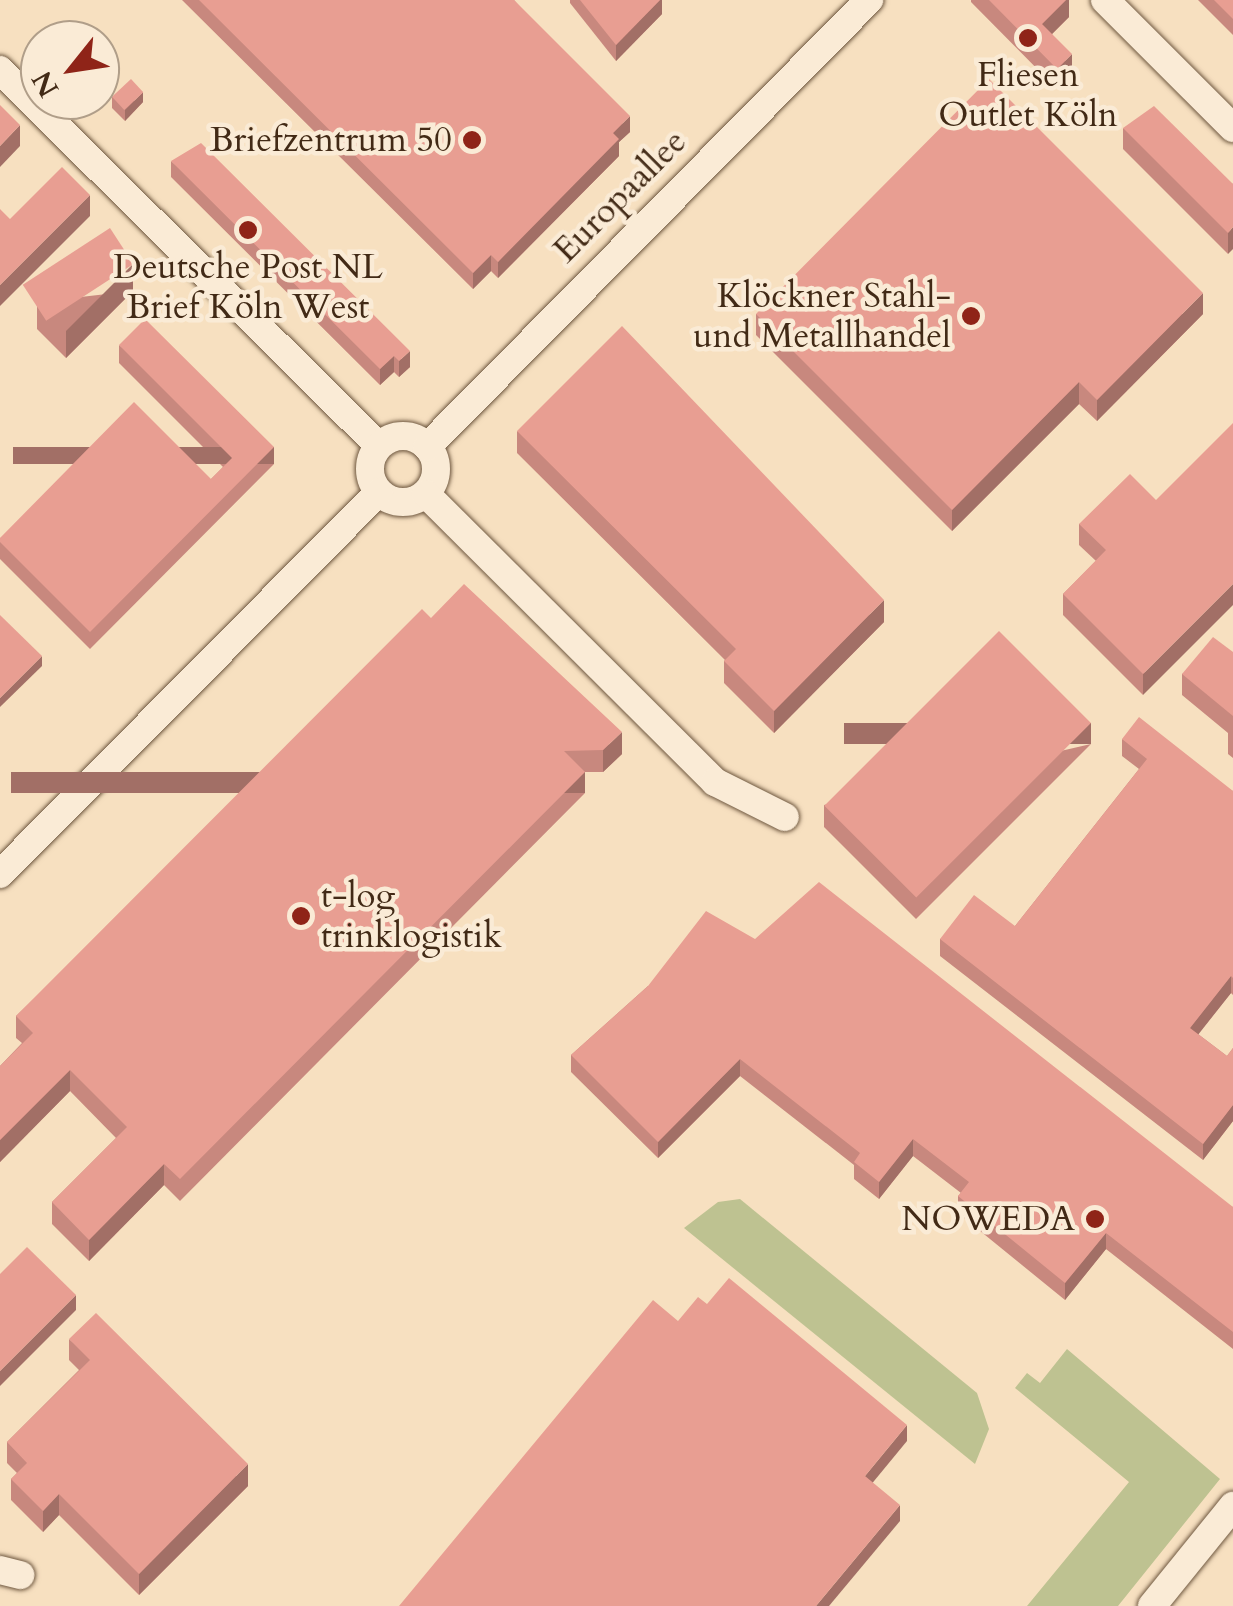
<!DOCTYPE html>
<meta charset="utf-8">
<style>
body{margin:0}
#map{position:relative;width:1233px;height:1606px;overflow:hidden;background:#f7e0c0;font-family:Cardo,serif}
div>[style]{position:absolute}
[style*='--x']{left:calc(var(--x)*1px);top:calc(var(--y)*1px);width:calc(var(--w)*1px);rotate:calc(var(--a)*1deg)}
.green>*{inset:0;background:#bec291}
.roads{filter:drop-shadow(0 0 2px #6f5840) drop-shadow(0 0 2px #6f5840)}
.minor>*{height:28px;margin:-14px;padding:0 14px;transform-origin:14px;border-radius:14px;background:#faebd6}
.minor>.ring{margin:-14px;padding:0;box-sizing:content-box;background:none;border:28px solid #faebd6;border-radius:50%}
.wall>*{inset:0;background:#c8887e}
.shaded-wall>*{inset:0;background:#a26f66;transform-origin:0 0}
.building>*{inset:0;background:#e89e92;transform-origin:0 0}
.dots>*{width:28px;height:28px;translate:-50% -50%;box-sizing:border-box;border:5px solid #faebd6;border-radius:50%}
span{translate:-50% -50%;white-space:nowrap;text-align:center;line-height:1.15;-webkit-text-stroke:9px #faebd6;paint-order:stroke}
.poi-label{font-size:35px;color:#422a16}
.right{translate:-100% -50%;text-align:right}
.left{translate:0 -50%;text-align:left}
.street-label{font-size:35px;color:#422a16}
.north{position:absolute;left:20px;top:20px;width:100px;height:100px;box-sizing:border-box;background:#faebd6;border:2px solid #b09e89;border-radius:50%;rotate:240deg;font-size:28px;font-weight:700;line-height:40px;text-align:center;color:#422a16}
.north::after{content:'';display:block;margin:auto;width:35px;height:45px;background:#8f2418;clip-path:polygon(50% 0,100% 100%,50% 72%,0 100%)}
</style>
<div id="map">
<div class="green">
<i style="clip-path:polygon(740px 1199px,977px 1393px,989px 1429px,975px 1464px,684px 1228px,718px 1202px)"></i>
<i style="clip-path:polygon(1067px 1349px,1220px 1479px,1118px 1606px,1027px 1606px,1129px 1482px,1015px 1388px,1027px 1373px,1040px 1383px)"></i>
</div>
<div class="roads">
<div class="minor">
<i style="--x:1105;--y:0;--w:181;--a:45"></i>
<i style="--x:0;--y:70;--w:534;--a:44.77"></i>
<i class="ring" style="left:370px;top:436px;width:38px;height:38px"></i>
<i style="--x:427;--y:447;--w:629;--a:-45.32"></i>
<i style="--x:426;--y:494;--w:408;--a:44.9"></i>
<i style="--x:715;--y:782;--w:78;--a:26.6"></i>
<i style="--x:0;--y:874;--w:538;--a:-45.23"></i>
<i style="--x:0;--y:1570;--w:21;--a:14"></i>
<i style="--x:1152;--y:1606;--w:129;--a:-51"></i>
</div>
</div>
<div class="wall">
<i style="clip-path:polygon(182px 0,514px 0,630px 132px,619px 142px,619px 156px,498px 278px,491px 271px,473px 289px)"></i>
<i style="clip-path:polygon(570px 0,662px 0,662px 14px,616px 61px,570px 3px)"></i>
<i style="clip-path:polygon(971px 0,1069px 0,1069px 17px,1052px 34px,1072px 74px,1057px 89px,971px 2px)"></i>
<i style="clip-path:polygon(1198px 0,1233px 0,1233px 35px)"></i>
<i style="clip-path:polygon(112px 97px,143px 102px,125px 121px,112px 108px)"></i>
<i style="clip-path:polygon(1123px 128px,1233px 184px,1228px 254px,1123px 149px)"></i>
<i style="clip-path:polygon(171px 161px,410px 367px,399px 377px,394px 372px,380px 385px,171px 177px)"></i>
<i style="clip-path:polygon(133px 291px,66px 358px,37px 329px,37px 302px)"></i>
<i style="clip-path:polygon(756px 314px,1203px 314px,1097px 421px,1079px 404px,952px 531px,756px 335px)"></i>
<i style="clip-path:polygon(119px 345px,274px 464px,90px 649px,0 559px,0 538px,211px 479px,223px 467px,119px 363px)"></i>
<i style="clip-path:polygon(517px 431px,884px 622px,774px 733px,724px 683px,724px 661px,725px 660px,517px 453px)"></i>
<i style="clip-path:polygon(1156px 500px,1143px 695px,1063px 615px,1063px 594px,1096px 561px,1079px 545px,1079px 524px)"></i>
<i style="clip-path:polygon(431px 618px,622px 754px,603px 772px,585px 772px,585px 793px,180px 1201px,164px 1185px,89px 1261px,52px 1224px,52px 1202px,116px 1138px,70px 1091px,0 1162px,0 1066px,22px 1043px,16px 1038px,16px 1016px)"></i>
<i style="clip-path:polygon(1233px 652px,1233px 758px,1228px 754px,1228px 733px,1182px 695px,1182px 674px)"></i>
<i style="clip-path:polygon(1122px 739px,1233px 791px,1233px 995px,1231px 993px,1198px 1034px,1227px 1056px,1233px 1048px,1233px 1121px,1203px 1160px,940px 956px,940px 939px,1015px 926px,1139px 769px,1122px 756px)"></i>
<i style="clip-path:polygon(1091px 744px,916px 919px,824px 827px,824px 805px)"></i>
<i style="clip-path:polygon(648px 986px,1233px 1207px,1233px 1349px,1106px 1249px,1065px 1300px,958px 1213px,958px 1196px,961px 1193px,913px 1156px,879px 1199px,854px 1179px,854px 1165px,740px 1076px,658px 1158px,571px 1072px,571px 1055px)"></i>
<i style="clip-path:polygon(69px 1339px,248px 1486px,139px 1595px,59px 1515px,43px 1532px,11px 1500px,11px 1479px,17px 1473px,7px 1463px,7px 1442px,79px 1370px,69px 1360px)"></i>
</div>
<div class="shaded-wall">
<i style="clip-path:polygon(660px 0,662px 0,662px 14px,616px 61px,616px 45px)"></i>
<i style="clip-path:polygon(1066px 0,1069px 0,1069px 17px,1042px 44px,1042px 24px)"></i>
<i style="clip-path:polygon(1072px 54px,1072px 74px,1057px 89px,1057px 69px)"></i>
<i style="clip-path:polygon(143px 92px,143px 102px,125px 121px,125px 110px)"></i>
<i style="clip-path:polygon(630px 116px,630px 132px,619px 142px,619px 156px,498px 278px,498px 262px,613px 133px)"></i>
<i style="clip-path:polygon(20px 125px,20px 146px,0 167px,0 146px)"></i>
<i style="clip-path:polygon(90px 195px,90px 216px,0 306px,0 285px)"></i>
<i style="clip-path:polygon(1233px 227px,1233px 249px,1228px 254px,1228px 233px)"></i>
<i style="clip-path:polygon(491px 255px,491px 271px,473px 289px,473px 273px)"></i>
<i style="clip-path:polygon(133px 264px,133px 291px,66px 358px,66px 331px)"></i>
<i style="clip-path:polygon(1203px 293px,1203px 314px,1097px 421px,1097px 400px)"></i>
<i style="clip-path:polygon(410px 351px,410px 367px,399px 377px,399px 361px)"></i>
<i style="clip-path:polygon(394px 356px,394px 372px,380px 385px,380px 369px)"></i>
<i style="clip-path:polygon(1079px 382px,1079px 404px,952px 531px,952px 510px)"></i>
<i style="left:274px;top:447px;width:17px;height:261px;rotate:90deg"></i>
<i style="clip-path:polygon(1233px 584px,1233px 605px,1143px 695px,1143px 674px)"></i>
<i style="clip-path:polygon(884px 600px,884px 622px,774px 733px,774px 711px)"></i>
<i style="clip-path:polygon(42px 656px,42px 666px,0 707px,0 698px)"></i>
<i style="left:1091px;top:723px;width:21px;height:247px;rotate:90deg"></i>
<i style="clip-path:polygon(622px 732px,622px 754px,603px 772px,603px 750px)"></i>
<i style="left:585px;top:772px;width:21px;height:574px;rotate:90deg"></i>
<i style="clip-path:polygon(1231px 976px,1231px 993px,1190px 1045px,1190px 1028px)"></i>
<i style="clip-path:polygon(740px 1059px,740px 1076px,658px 1158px,658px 1142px)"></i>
<i style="clip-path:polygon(70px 1070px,70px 1091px,0 1162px,0 1140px)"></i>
<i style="clip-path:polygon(1233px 1105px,1233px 1121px,1203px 1160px,1203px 1144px)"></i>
<i style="clip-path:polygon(913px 1139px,913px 1156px,879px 1199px,879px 1182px)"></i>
<i style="clip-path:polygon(164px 1164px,164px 1185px,89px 1261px,89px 1240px)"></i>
<i style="clip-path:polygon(1106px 1233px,1106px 1249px,1065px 1300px,1065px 1283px)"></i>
<i style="clip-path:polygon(76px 1295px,76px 1310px,0 1386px,0 1371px)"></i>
<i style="clip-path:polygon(907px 1425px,907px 1441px,865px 1492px,865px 1476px)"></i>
<i style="clip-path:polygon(248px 1464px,248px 1486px,139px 1595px,139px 1574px)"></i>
<i style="clip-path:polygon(59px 1494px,59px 1515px,43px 1532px,43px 1511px)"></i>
<i style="clip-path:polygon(900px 1505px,900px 1521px,829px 1606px,816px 1606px)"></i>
</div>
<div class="building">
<i style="clip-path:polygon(199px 0,514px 0,630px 116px,613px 133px,619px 139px,498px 262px,491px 255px,473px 273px)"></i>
<i style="clip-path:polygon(580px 0,660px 0,616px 45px)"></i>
<i style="clip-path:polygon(989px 0,1066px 0,1042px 24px,1072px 54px,1057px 69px)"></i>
<i style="clip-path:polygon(1214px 0,1233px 0,1233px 19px)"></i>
<i style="left:131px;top:79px;width:18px;height:26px;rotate:47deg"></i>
<i style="clip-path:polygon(989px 79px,1203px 293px,1097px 400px,1079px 382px,952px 510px,756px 314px)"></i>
<i style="clip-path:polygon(0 105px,20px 125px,0 146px)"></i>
<i style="clip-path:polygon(1154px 106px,1233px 184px,1233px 227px,1228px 233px,1123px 128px)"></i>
<i style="clip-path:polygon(201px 143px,410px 351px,399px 361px,394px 356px,380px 369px,171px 161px)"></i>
<i style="clip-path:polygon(62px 167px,90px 195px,0 285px,0 209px,10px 219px)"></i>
<i style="left:110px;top:228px;width:43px;height:104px;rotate:57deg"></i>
<i style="clip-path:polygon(145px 319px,274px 447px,90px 632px,0 542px,0 538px,134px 402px,211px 479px,232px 458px,119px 345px)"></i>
<i style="clip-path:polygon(622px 326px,884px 600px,774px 711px,724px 661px,736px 649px,517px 431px)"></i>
<i style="clip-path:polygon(1233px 423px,1233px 584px,1143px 674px,1063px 594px,1106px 550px,1079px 524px,1130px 474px,1156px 500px)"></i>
<i style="clip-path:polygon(464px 584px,622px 732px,603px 750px,564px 751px,585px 772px,180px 1179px,164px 1164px,89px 1240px,52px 1202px,127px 1127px,70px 1070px,0 1140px,0 1066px,33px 1033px,16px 1016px,422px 609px,431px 618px)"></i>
<i style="clip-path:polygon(0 615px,42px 656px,0 698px)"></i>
<i style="left:999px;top:631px;width:130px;height:247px;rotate:45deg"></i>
<i style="clip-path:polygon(1213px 637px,1233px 652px,1233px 716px,1182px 674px)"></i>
<i style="clip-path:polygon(1139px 717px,1233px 791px,1233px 978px,1231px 976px,1190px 1028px,1227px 1056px,1233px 1048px,1233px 1105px,1203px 1144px,940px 939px,974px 895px,1015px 926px,1147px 759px,1122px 739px)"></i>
<i style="clip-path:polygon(819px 882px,1233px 1207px,1233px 1332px,1106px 1233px,1065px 1283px,958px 1196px,969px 1182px,913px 1139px,879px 1182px,854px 1162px,860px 1153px,740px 1059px,658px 1142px,571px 1055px,648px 986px,706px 911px,755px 939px)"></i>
<i style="clip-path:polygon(27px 1247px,76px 1295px,0 1371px,0 1274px)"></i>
<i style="clip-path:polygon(729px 1278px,907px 1425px,865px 1476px,900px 1505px,816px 1606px,399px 1606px,653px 1300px,678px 1321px,698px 1297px,707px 1304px)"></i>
<i style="clip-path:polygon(96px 1313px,248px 1464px,139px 1574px,59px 1494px,43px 1511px,11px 1479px,27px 1463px,7px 1442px,90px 1360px,69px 1339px)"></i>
</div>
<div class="dots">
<i style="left:1028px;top:38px;background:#8f2418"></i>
<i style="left:472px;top:140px;background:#8f2418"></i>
<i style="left:248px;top:230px;background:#8f2418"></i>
<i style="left:971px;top:316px;background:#8f2418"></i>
<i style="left:301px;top:916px;background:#8f2418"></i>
<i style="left:1095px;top:1219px;background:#8f2418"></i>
</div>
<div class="poi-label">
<span style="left:1028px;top:95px">Fliesen<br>Outlet Köln</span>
<span class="right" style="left:452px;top:140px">Briefzentrum 50</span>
<span style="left:248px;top:287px">Deutsche Post NL<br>Brief Köln West</span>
<span class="right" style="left:951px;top:316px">Klöckner Stahl-<br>und Metallhandel</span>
<span class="left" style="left:321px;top:916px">t-log<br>trinklogistik</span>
<span class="right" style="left:1075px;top:1219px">NOWEDA</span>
</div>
<div class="street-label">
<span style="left:620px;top:196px;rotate:-45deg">Europaallee</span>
</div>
<div class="north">N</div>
</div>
